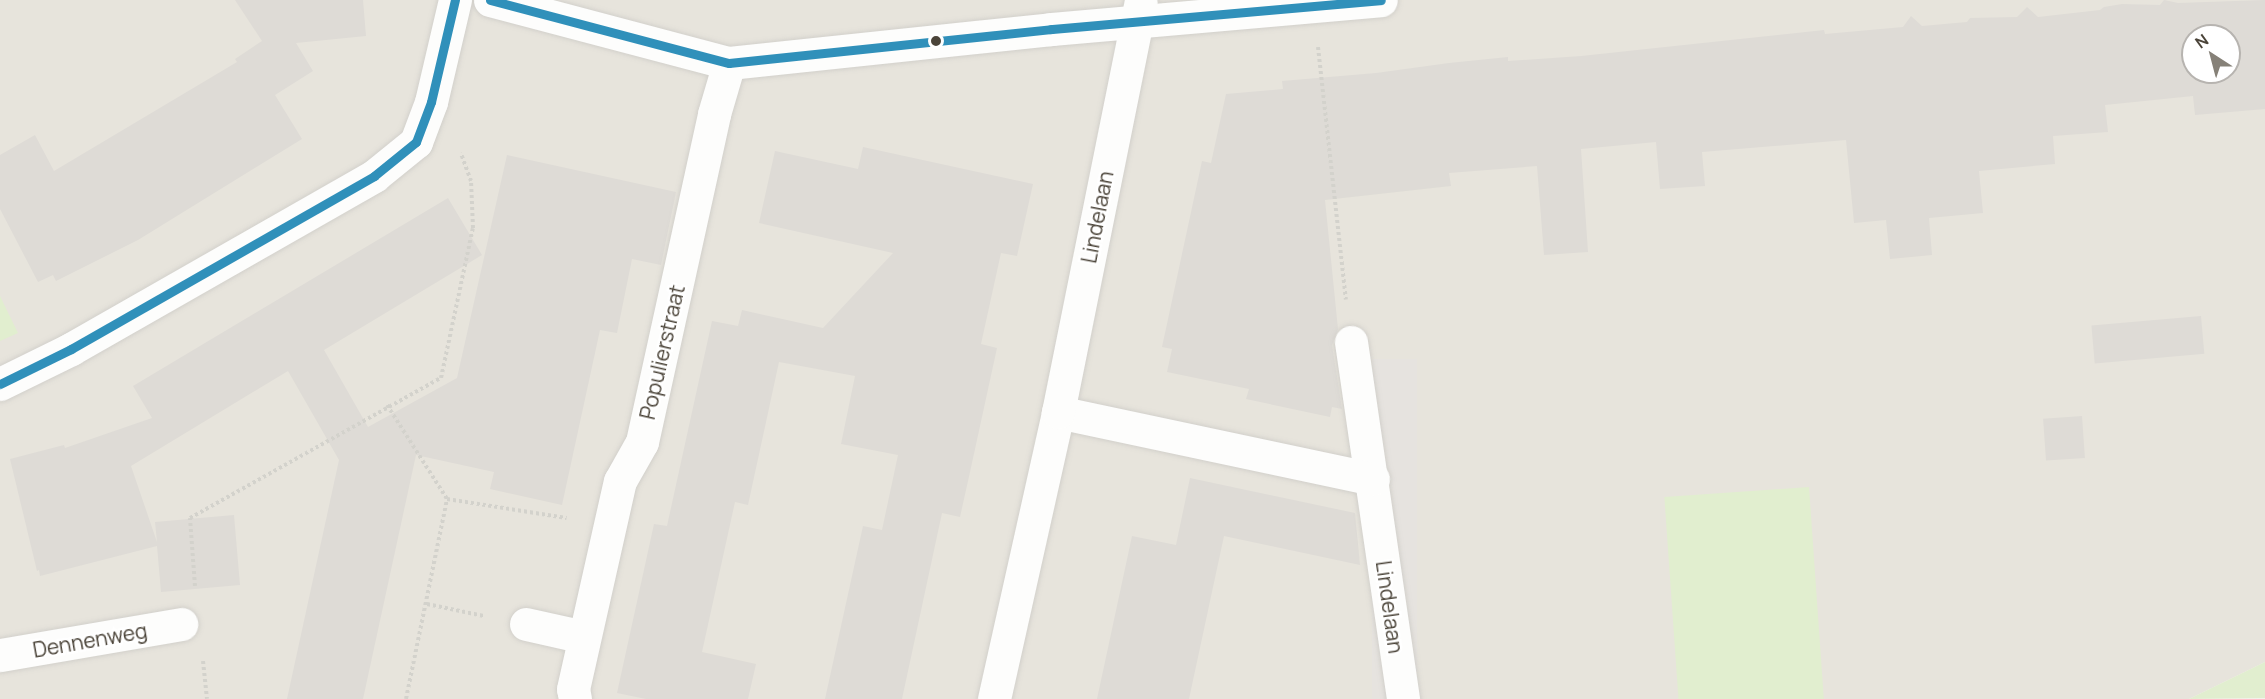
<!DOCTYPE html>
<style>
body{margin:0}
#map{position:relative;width:2265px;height:699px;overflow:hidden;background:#f4f2ee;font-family:Manrope,sans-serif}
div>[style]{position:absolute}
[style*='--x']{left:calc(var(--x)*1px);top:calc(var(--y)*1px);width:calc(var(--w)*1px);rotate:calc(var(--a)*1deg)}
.residential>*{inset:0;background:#e7e4dc}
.green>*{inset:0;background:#e1eecf;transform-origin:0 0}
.parking>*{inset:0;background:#e6e3df;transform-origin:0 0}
.building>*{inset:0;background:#dedbd6;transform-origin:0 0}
.path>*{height:4px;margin-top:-2px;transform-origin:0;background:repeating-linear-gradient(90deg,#d3d2cc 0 3px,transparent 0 6px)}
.roads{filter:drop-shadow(0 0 2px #d2d0cb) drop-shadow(0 0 2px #d2d0cb)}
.minor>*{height:33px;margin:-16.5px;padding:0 16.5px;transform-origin:16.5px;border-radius:16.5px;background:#fdfdfc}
.bus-1>*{height:9px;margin:-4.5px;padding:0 4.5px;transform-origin:4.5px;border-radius:4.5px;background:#3090ba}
.dots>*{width:16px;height:16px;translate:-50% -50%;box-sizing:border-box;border:3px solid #fff;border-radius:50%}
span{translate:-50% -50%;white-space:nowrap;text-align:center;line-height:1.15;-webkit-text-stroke:5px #fff;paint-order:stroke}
.street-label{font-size:21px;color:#4b4439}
.north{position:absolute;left:2181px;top:24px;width:60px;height:60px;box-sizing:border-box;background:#fff;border:2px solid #b7b4b0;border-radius:50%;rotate:324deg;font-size:16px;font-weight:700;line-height:24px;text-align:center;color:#4b4439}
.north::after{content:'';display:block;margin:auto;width:21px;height:27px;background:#868178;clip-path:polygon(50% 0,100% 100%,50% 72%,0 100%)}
</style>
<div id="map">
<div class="residential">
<i style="clip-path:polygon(evenodd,0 0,2265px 0,2265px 662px,2189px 699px,0 699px,0 0,2193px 36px,2229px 36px,2229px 72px,2193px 72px,2193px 36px)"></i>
</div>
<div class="green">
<i style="clip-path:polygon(0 296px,18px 333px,0 341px)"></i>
<i style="left:1809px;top:487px;width:213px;height:145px;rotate:86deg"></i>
<i style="clip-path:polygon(2265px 662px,2265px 698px,2189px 699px)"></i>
</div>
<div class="parking">
<i style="left:1372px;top:359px;width:45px;height:342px"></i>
</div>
<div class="building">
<i style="clip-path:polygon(235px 0,363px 0,366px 36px,296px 43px,313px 71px,275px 95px,302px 139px,138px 240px,56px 281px,53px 275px,38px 282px,0 209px,0 155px,35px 135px,54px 171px,237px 62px,235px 59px,262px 41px)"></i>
<i style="clip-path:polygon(evenodd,2164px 0,2178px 3px,2265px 0,2265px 109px,2195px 115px,2193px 96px,2105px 105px,2108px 132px,2053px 136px,2055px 164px,1979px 171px,1983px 213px,1929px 218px,1932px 255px,1890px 259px,1886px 220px,1854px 223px,1846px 140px,1702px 152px,1705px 186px,1660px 189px,1656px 142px,1581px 149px,1588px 252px,1544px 255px,1537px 166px,1449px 173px,1451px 186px,1325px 200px,1338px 329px,1332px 345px,1342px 409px,1332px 407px,1330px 417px,1246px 399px,1249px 389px,1167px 372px,1172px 349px,1162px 347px,1202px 161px,1211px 163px,1226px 94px,1283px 89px,1282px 81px,1376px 73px,1449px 63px,1508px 57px,1508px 61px,1581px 56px,1824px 30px,1825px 34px,1903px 27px,1911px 16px,1922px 26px,1967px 22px,1970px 18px,2017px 17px,2027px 7px,2038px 17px,2100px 10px,2104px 7px,2122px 4px,2160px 5px,2164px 0,2193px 36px,2229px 36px,2229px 72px,2193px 72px,2193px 36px)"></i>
<i style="clip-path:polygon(863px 147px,1033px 184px,1017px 256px,1001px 253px,981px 344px,997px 348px,970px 472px,960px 517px,942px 513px,902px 699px,825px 699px,863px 526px,882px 530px,898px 455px,841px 444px,855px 376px,779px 362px,748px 505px,735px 502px,702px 652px,756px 664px,748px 699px,646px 699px,617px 693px,654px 524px,667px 526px,712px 321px,738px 326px,742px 310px,823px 328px,893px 253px,759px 223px,775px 151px,858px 169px)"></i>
<i style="clip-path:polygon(507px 155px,676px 192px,661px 265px,632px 259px,617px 333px,600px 330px,562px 505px,490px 489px,494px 472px,416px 455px,363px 699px,287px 699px,339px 460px,288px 371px,131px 466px,157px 542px,155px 522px,234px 515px,240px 585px,161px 592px,157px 546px,40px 576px,39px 570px,37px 571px,10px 459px,64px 445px,65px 448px,152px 418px,133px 386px,448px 198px,482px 255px,324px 350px,368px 427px,457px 378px)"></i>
<i style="left:2201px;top:316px;width:38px;height:110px;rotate:85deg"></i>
<i style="left:2082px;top:416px;width:42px;height:39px;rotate:86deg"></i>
<i style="clip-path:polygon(1190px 478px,1355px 513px,1360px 565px,1224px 536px,1189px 699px,1097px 699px,1132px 536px,1176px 545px)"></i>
</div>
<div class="path">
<i style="--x:1318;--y:47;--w:254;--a:83.7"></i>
<i style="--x:387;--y:405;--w:112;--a:57.4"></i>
<i style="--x:195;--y:586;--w:68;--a:-94.2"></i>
<i style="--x:190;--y:518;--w:287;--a:-29.2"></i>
<i style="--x:441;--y:378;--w:153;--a:-78"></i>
<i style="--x:473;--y:228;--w:47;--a:-92.4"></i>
<i style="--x:471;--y:181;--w:30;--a:-110"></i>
<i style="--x:427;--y:604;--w:58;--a:11.9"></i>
<i style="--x:203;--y:661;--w:38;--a:84"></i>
<i style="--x:406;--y:699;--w:204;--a:-78.4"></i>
<i style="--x:447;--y:499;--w:121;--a:9"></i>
</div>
<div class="roads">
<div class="minor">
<i style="--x:490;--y:0;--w:247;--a:14.8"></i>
<i style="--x:729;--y:63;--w:324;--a:-6"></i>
<i style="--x:1051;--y:29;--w:331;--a:-5"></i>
<i style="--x:1351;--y:342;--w:361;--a:81.7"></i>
<i style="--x:0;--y:384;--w:79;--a:-26.2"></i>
<i style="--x:71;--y:349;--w:349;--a:-29.7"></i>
<i style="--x:374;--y:176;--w:54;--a:-39"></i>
<i style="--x:416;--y:142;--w:43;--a:-69.4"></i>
<i style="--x:431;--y:102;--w:105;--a:-76.8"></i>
<i style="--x:1058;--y:412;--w:322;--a:12"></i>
<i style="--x:526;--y:624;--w:59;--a:12.6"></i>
<i style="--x:0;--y:655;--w:184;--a:-9.7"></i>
<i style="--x:575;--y:699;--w:10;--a:-101"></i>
<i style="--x:573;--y:689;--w:213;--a:-77.3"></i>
<i style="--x:620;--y:481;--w:45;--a:-60.6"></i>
<i style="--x:642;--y:442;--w:336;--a:-77.6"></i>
<i style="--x:714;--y:114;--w:53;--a:-73.6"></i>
<i style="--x:994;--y:699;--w:294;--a:-77.4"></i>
<i style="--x:1058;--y:412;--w:418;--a:-78.6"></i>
</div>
</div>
<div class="bus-1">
<i style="--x:490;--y:0;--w:247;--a:14.8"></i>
<i style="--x:729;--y:63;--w:324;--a:-6"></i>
<i style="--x:1051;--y:29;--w:331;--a:-5"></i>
<i style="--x:0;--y:384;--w:79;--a:-26.2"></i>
<i style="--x:71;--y:349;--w:349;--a:-29.7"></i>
<i style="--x:374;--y:176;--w:54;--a:-39"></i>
<i style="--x:416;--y:142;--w:43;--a:-69.4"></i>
<i style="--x:431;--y:102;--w:105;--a:-76.8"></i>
</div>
<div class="dots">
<i style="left:936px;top:41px;background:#4b4439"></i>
</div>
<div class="street-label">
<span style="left:1097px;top:217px;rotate:-79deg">Lindelaan</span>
<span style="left:662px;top:352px;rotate:-77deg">Populierstraat</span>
<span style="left:1390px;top:607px;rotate:82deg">Lindelaan</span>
<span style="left:90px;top:640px;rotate:-10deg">Dennenweg</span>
</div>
<div class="north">N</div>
</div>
